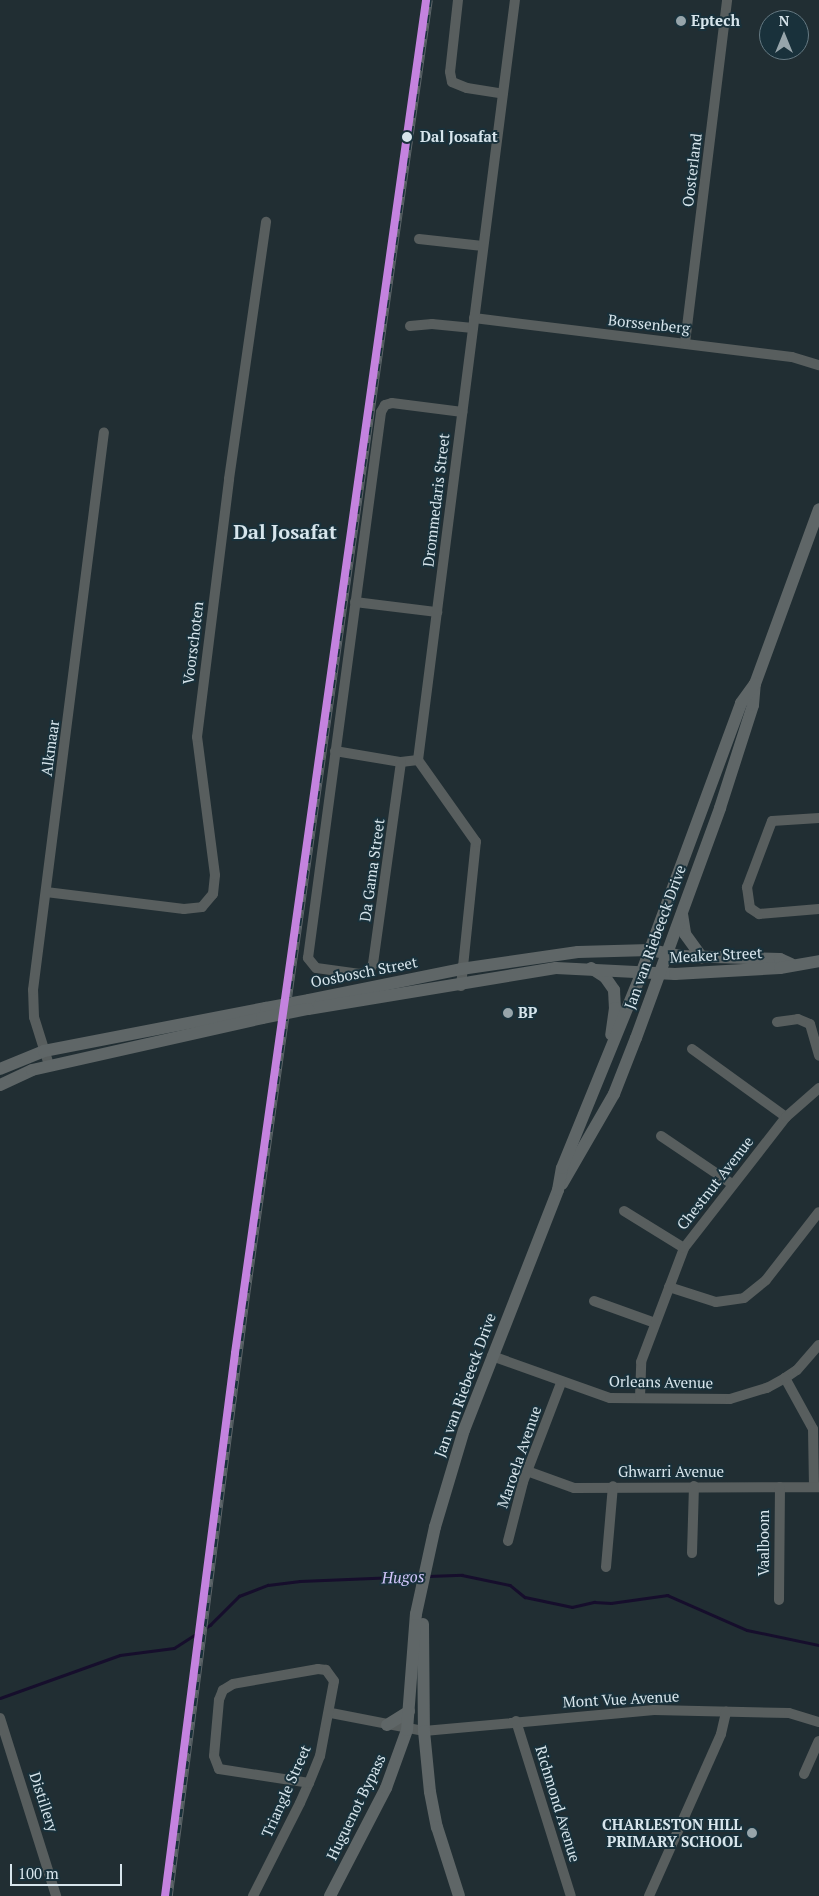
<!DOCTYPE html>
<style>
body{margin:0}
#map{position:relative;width:819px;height:1896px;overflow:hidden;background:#212e33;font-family:"PT Serif",serif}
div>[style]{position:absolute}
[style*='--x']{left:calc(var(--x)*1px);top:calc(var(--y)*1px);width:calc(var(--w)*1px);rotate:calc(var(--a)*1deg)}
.stream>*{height:2.5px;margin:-1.25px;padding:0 1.25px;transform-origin:1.25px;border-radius:1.25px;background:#160e2c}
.minor>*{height:10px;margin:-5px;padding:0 5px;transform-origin:5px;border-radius:5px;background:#585e5e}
.major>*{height:12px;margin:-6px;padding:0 6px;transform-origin:6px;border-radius:6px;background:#5f6667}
.rail>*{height:4.5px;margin-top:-2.25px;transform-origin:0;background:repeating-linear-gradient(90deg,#19313b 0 8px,#5d6569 0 16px);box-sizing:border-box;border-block:1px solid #5d6569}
.major-bridge>*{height:12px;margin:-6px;padding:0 6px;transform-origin:6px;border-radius:6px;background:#5f6667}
.rail-1>*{height:8px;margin:-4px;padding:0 4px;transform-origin:4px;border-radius:4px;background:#c483df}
.dots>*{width:14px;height:14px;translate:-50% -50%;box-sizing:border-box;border:2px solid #19313b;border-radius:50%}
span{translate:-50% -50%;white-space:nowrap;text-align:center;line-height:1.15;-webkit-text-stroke:4px #19313b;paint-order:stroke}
.poi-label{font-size:15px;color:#d7e5ec;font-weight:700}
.left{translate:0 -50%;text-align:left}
.right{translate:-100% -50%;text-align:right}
.stop-label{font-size:15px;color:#d7e5ec;font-weight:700}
.street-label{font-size:15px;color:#d7e5ec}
.water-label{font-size:16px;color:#d0c5fa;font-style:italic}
.district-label{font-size:20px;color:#d7e5ec;font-weight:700}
.north{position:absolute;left:759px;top:10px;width:50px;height:50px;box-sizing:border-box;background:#19313b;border:1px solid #657982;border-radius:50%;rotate:0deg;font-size:14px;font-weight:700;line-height:20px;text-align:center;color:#d7e5ec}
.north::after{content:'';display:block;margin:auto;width:18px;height:22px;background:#97a5ab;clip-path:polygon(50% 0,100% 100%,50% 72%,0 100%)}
.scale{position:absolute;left:10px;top:1864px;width:112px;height:22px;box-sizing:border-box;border:2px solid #d7e5ec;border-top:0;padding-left:6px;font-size:15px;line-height:18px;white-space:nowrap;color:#d7e5ec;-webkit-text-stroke:4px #19313b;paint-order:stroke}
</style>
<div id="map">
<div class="stream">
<i style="--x:428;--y:1576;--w:34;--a:-2"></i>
<i style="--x:462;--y:1575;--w:49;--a:11.8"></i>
<i style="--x:510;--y:1585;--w:19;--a:39"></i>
<i style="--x:525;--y:1597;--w:48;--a:12"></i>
<i style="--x:572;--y:1607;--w:23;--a:-13"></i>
<i style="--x:594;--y:1602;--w:17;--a:3"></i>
<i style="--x:611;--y:1603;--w:57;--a:-8.1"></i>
<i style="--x:667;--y:1595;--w:87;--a:23.6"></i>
<i style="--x:747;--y:1630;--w:74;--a:11.8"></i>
<i style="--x:0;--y:1698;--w:127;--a:-19.7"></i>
<i style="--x:120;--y:1655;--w:54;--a:-7.4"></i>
<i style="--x:174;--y:1648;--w:43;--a:-32.6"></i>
<i style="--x:210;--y:1625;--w:41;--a:-45"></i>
<i style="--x:239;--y:1596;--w:31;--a:-21"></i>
<i style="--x:268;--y:1585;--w:32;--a:-7"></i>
<i style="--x:300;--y:1581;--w:120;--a:-2.4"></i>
</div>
<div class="minor">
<i style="--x:458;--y:0;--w:72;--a:96.3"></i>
<i style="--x:450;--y:72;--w:10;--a:79"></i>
<i style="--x:452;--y:82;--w:16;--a:22"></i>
<i style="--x:467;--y:88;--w:36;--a:9"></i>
<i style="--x:419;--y:239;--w:64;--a:6.2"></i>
<i style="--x:474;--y:318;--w:320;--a:7"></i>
<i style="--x:792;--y:357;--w:28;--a:17"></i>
<i style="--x:410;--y:326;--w:22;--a:-5"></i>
<i style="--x:432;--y:324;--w:41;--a:5.6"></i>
<i style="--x:685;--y:343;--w:346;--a:-83"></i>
<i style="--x:355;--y:602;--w:83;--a:7"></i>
<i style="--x:335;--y:751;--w:67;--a:9.5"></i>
<i style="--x:401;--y:762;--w:17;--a:-7"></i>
<i style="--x:401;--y:762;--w:204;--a:97.9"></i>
<i style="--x:373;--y:964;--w:8;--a:120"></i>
<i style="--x:369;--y:971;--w:9;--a:162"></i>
<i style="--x:360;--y:974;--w:44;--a:-172.2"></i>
<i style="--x:316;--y:968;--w:13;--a:-129"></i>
<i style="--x:308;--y:958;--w:551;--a:-82.38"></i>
<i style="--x:381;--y:412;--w:8;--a:-60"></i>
<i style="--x:385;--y:405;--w:7;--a:-16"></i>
<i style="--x:392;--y:403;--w:71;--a:7.3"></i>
<i style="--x:819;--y:818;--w:47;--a:176.3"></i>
<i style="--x:772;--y:821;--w:71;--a:110.7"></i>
<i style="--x:747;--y:887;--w:21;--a:82"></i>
<i style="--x:750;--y:908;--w:11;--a:34"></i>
<i style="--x:759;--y:914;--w:60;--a:-4.8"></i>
<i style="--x:46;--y:892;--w:139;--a:7"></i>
<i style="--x:184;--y:909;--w:18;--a:-6"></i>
<i style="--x:202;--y:907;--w:17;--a:-50"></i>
<i style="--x:213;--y:894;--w:19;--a:-84"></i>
<i style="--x:215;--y:875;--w:139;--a:-97.4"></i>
<i style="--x:197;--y:737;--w:260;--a:-82.9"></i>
<i style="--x:229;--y:479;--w:260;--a:-81.8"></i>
<i style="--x:461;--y:986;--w:145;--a:-84.1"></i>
<i style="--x:476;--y:842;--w:100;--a:-125.3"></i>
<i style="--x:418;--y:760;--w:766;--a:-82.73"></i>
<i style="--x:777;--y:1022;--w:21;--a:-8"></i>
<i style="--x:798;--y:1019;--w:13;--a:23"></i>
<i style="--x:810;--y:1024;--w:33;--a:74"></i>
<i style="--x:692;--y:1049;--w:116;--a:35.9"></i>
<i style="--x:49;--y:1065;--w:50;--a:-107.4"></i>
<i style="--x:34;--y:1017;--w:27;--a:-92"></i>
<i style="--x:33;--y:990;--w:562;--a:-82.75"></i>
<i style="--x:661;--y:1136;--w:86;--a:34.1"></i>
<i style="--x:624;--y:1211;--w:70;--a:31.7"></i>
<i style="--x:669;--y:1287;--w:49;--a:17.7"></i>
<i style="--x:716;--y:1302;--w:28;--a:-8"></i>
<i style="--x:744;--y:1298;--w:28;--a:-39"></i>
<i style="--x:766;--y:1280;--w:86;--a:-52.1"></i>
<i style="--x:594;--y:1301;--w:65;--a:19.8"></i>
<i style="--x:492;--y:1356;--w:125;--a:19.6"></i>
<i style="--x:610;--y:1398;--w:120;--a:0.5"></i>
<i style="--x:730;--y:1399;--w:39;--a:-17"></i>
<i style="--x:767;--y:1388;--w:21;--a:-29"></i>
<i style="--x:785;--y:1378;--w:14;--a:-34"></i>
<i style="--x:797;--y:1370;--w:33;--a:-49"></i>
<i style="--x:785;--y:1378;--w:58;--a:61.2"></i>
<i style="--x:813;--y:1429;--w:57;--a:89"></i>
<i style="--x:640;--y:1398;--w:36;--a:-88"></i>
<i style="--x:641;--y:1362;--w:122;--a:-69.3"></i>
<i style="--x:684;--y:1248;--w:166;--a:-52.1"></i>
<i style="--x:786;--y:1117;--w:44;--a:-41.3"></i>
<i style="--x:527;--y:1471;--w:50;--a:19.9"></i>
<i style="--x:574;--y:1488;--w:245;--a:-0.2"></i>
<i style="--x:508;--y:1541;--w:61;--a:-75.7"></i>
<i style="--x:523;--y:1482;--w:106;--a:-69"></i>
<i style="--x:692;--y:1553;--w:67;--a:-88.3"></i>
<i style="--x:606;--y:1567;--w:81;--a:-85.1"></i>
<i style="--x:779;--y:1600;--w:113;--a:-89.5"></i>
<i style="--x:331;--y:1713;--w:95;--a:11"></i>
<i style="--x:424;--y:1731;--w:231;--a:-5.2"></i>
<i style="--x:654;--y:1710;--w:135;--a:1.3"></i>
<i style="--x:789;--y:1713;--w:31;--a:17"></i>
<i style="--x:0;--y:1718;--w:187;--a:72.5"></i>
<i style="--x:516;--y:1721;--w:183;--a:72.6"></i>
<i style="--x:804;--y:1774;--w:36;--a:-66"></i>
<i style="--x:253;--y:1896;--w:104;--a:-63.2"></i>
<i style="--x:300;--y:1803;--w:22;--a:-66"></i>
<i style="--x:309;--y:1783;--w:29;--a:-68"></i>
<i style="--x:320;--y:1756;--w:76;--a:-79.4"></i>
<i style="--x:334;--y:1681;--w:14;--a:-126"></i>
<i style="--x:326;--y:1670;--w:8;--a:-173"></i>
<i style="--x:318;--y:1669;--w:86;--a:170"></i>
<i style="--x:233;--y:1684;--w:12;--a:149"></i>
<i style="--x:223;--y:1690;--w:11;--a:112"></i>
<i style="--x:219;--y:1700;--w:56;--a:95.1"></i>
<i style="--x:214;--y:1756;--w:14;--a:69"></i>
<i style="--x:219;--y:1769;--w:91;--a:8.8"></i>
<i style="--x:649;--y:1896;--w:177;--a:-66"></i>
<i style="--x:721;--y:1734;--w:23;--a:-77"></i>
</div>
<div class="major">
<i style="--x:682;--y:914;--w:20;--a:81"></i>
<i style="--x:685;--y:934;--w:29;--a:54"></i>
<i style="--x:591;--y:968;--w:17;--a:33"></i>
<i style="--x:605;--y:977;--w:16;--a:55"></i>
<i style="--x:614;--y:990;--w:18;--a:87"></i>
<i style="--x:615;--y:1008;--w:27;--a:98"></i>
<i style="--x:309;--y:1000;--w:155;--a:-11.5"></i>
<i style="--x:461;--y:969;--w:118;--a:-8.3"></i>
<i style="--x:578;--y:952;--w:72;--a:-1.6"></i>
<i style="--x:650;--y:950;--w:31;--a:11"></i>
<i style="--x:680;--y:956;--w:100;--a:1.7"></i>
<i style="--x:780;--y:959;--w:12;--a:24"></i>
<i style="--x:308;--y:1009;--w:251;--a:-9.4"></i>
<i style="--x:556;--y:968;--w:119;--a:2.9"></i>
<i style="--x:675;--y:974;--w:105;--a:-3.3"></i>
<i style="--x:780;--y:968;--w:40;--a:-10"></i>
<i style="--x:0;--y:1069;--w:48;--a:-22.2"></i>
<i style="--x:44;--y:1051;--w:226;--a:-11"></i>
<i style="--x:0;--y:1085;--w:35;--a:-25"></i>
<i style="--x:32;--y:1070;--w:236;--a:-12.7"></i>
<i style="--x:562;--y:1184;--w:104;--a:-60"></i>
<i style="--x:614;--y:1094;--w:60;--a:-68.6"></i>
<i style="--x:636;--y:1038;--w:245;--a:-69.9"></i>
<i style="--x:720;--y:808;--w:108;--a:-72.2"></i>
<i style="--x:753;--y:705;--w:21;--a:-85"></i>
<i style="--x:755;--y:684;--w:186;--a:-69.9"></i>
<i style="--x:423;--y:1624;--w:107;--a:89.5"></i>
<i style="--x:424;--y:1731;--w:61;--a:84.4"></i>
<i style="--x:430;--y:1792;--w:36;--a:79"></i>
<i style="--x:437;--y:1827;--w:72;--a:72.3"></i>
<i style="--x:387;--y:1725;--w:26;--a:-32"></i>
<i style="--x:330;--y:1896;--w:122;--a:-62.6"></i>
<i style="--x:386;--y:1788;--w:62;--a:-70.1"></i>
<i style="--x:407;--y:1730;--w:116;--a:-85.6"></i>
<i style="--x:416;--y:1614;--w:89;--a:-77.7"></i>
<i style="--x:435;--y:1527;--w:101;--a:-73.4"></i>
<i style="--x:464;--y:1430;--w:258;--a:-68.6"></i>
<i style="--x:558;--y:1190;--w:22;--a:-80"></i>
<i style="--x:562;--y:1168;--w:209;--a:-67.8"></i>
<i style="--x:641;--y:974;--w:289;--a:-69.7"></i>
<i style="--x:741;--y:703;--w:24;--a:-54"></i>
</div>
<div class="rail">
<i style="--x:170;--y:1896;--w:611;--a:-82.67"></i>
<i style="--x:248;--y:1290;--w:1303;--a:-81.97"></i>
</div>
<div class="major-bridge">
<i style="--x:266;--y:1008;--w:44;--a:-10.5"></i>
<i style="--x:262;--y:1018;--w:47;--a:-11.1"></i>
</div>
<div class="rail-1">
<i style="--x:165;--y:1896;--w:547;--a:-82.65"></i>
<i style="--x:235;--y:1353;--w:1366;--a:-81.96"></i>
</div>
<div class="dots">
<i style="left:681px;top:21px;background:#97a5ab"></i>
<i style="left:407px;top:137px;background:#d7e5ec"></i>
<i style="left:508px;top:1013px;background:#97a5ab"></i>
<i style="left:752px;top:1833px;background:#97a5ab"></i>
</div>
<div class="poi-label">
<span class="left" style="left:691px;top:21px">Eptech</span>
<span class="left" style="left:518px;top:1013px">BP</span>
<span class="right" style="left:742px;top:1833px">CHARLESTON HILL<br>PRIMARY SCHOOL</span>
</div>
<div class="stop-label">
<span class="left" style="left:420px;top:137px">Dal Josafat</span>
</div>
<div class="street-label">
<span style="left:692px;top:170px;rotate:-83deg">Oosterland</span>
<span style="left:649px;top:324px;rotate:6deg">Borssenberg</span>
<span style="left:436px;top:500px;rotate:-83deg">Drommedaris Street</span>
<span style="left:193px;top:643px;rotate:-83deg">Voorschoten</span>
<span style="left:50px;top:748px;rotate:-82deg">Alkmaar</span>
<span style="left:372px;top:870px;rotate:-82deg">Da Gama Street</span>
<span style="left:655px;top:937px;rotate:-70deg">Jan van Riebeeck Drive</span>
<span style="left:716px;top:955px;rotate:-3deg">Meaker Street</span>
<span style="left:364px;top:972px;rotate:-11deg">Oosbosch Street</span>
<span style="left:715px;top:1183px;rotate:-52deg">Chestnut Avenue</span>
<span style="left:661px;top:1382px;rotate:1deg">Orleans Avenue</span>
<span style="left:465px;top:1385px;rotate:-70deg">Jan van Riebeeck Drive</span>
<span style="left:519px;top:1457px;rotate:-71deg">Maroela Avenue</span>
<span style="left:671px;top:1472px">Ghwarri Avenue</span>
<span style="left:764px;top:1543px;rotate:-90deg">Vaalboom</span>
<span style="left:621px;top:1699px;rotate:-3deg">Mont Vue Avenue</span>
<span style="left:286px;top:1791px;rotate:-66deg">Triangle Street</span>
<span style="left:44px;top:1802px;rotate:72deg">Distillery</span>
<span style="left:558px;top:1804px;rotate:73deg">Richmond Avenue</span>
<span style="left:356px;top:1807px;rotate:-64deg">Huguenot Bypass</span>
</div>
<div class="water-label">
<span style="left:403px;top:1577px;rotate:-2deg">Hugos</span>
</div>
<div class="district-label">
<span style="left:285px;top:531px">Dal Josafat</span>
</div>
<div class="north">N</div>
<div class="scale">100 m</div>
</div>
